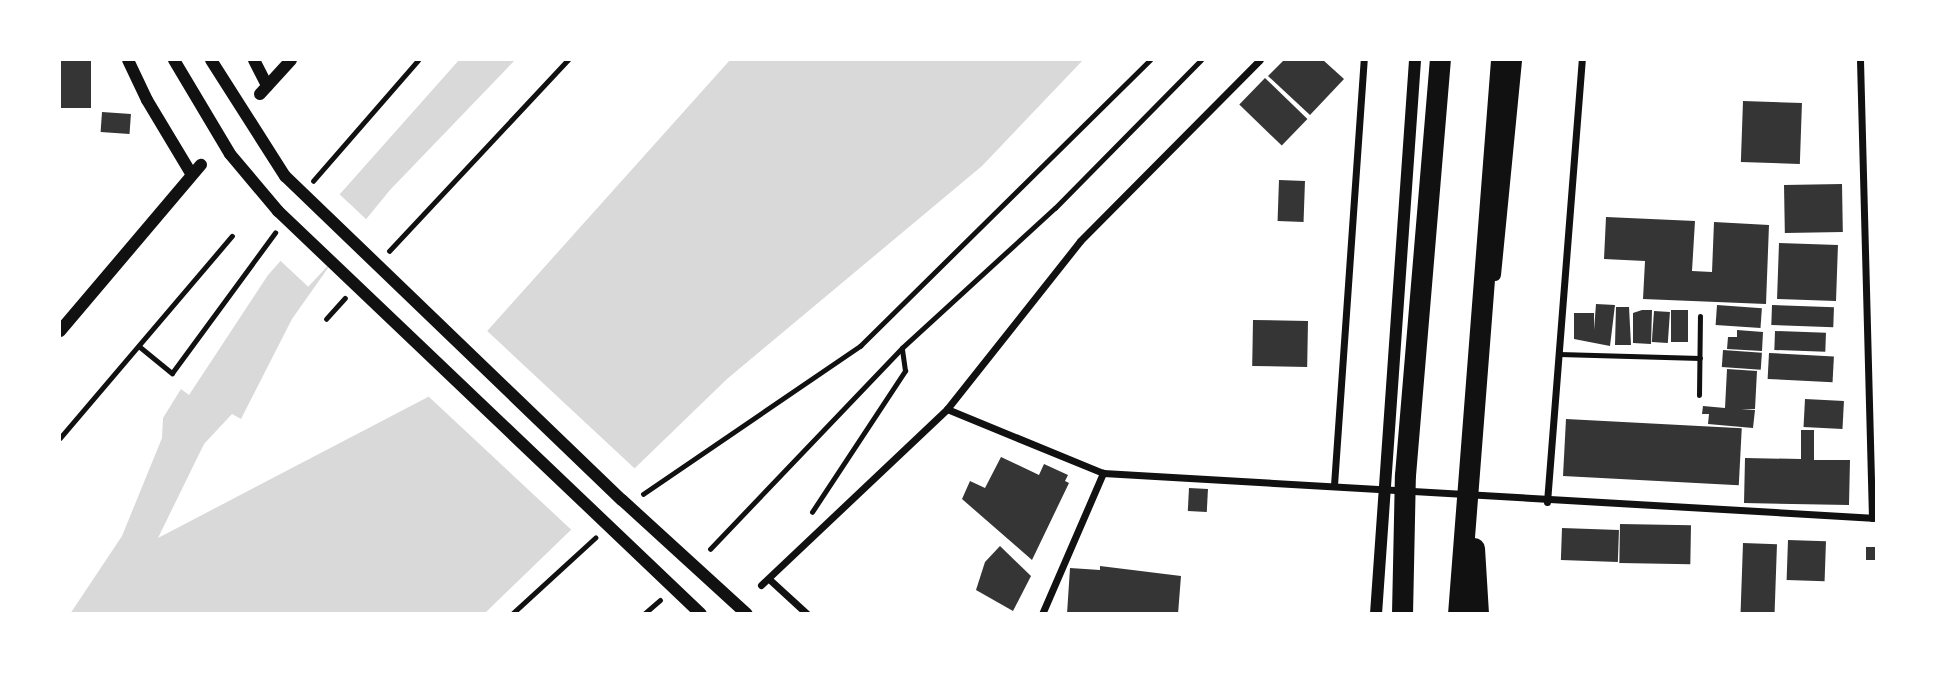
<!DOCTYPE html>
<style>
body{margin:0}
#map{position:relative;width:1936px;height:673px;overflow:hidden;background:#fff;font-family:Arial,sans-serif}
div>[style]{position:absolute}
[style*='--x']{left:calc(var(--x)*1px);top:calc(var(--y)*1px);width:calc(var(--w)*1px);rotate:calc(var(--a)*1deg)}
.water>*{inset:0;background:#d9d9d9}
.pier>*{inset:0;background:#fff;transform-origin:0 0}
.building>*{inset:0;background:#353535;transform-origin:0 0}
.path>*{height:4.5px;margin:-2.25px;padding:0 2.25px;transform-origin:2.25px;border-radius:2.25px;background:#111}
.service>*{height:5px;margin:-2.5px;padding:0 2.5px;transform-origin:2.5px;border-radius:2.5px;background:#111}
.minor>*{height:7px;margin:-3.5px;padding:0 3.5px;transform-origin:3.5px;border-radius:3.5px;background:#111}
.tertiary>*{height:12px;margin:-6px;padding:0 6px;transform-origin:6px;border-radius:6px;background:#111}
.motorway>*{height:21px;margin:-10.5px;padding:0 10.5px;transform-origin:10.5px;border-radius:10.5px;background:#111}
span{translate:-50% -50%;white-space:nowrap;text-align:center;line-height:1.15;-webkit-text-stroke:5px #fff;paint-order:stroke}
.frame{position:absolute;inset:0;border:61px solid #fff;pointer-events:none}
</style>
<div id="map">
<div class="water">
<i style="clip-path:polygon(459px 60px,515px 60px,390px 190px,340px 251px,292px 319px,241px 419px,232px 414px,204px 444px,158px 538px,428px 397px,730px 60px,1083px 60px,982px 166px,727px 379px,485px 613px,70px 614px,122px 536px,162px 438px,163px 418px,181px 389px,189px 395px,268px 275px)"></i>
</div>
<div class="pier">
<i style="left:336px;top:191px;width:45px;height:89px;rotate:43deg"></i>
<i style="left:484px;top:328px;width:209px;height:88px;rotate:43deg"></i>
</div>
<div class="building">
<i style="left:60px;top:60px;width:31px;height:48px"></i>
<i style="clip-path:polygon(1284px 60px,1323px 60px,1344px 79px,1310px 115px,1268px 76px)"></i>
<i style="left:1265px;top:78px;width:59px;height:37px;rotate:44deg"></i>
<i style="left:1743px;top:101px;width:59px;height:61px;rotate:2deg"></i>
<i style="left:102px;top:112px;width:29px;height:20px;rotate:4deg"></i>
<i style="left:1279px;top:180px;width:26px;height:41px;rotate:2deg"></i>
<i style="left:1842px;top:184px;width:48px;height:58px;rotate:89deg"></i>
<i style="clip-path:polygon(1606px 217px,1695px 221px,1692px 271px,1712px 272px,1714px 222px,1769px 225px,1766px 304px,1643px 299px,1645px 261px,1604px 259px)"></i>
<i style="left:1779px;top:243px;width:59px;height:56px;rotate:2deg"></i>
<i style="clip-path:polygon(1596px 304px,1615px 305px,1610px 346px,1574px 339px,1574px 313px,1594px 313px,1594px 330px)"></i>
<i style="left:1717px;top:305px;width:45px;height:20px;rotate:4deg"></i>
<i style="left:1772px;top:305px;width:62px;height:20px;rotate:2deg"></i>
<i style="clip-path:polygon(1616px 307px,1629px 307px,1631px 345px,1615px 345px)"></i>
<i style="clip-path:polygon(1642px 310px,1652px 310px,1651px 344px,1633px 343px,1633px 313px)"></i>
<i style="left:1671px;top:310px;width:17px;height:32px"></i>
<i style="left:1654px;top:311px;width:16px;height:31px;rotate:4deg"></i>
<i style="left:1253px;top:320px;width:55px;height:46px;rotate:1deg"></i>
<i style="clip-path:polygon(1737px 330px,1763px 332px,1762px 351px,1727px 349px,1728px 337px,1737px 337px)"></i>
<i style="left:1775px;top:331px;width:51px;height:19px;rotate:2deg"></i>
<i style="left:1723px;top:350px;width:39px;height:17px;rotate:4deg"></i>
<i style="left:1769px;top:353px;width:65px;height:26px;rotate:3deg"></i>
<i style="clip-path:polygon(1727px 369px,1757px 371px,1755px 409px,1741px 409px,1755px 410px,1753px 428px,1708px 424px,1709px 414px,1702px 414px,1703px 406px,1725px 408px)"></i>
<i style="left:1805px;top:399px;width:39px;height:28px;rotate:3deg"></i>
<i style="left:1566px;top:419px;width:176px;height:57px;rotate:3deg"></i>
<i style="clip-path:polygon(1801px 430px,1814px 430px,1814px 460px,1850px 460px,1849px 505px,1744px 503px,1745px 458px,1801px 459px)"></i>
<i style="clip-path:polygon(1001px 457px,1039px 475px,1044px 464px,1068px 475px,1065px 481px,1069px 483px,1032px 560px,962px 499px,970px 481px,985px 488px)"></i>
<i style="left:1189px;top:488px;width:19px;height:23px;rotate:3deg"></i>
<i style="left:1620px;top:524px;width:71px;height:39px;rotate:1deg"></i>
<i style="left:1562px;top:528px;width:57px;height:32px;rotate:2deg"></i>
<i style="left:1788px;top:540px;width:38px;height:40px;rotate:2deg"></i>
<i style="left:1743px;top:543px;width:34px;height:71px;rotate:2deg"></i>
<i style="clip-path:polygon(1000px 546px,1031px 576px,1013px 611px,976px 590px,985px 562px)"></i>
<i style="left:1866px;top:547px;width:10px;height:13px"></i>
<i style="clip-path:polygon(1100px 566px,1181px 576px,1178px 614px,1067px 614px,1070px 568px,1100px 570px)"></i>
</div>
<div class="path">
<i style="--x:313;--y:181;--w:160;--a:-49"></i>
<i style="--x:389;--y:251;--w:262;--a:-46.9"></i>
<i style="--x:326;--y:319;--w:28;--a:-48"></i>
<i style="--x:139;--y:346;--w:43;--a:39.3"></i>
<i style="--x:172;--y:373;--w:174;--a:-53.7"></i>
<i style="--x:60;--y:438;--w:265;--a:-49.6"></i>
<i style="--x:643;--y:494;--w:263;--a:-34.3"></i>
<i style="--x:860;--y:346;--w:407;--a:-44.6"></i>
<i style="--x:812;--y:512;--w:169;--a:-56.6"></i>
<i style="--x:905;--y:371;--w:22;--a:-98"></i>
<i style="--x:710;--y:549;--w:278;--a:-46.3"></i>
<i style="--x:902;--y:348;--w:207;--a:-42.5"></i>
<i style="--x:1055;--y:208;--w:208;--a:-45.4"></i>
<i style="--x:512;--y:614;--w:113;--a:-42.5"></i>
<i style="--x:644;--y:614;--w:21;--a:-41"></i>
</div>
<div class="service">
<i style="--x:1559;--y:354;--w:141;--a:1.6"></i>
<i style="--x:1699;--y:395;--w:79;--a:-89.3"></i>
</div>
<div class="minor">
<i style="--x:1860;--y:60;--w:458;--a:88.5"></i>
<i style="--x:947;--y:409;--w:169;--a:22.3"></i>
<i style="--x:1103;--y:473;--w:774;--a:3.33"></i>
<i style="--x:1334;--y:485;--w:426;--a:-86"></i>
<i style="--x:1547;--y:502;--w:443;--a:-85.5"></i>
<i style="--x:769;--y:579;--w:52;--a:42.6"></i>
<i style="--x:761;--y:585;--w:256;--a:-43.4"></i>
<i style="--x:947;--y:409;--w:214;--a:-51.6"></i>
<i style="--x:1080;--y:241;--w:255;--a:-45.2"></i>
<i style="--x:1042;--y:614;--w:154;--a:-66.6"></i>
</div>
<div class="tertiary">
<i style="--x:128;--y:60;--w:44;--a:64.6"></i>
<i style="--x:147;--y:100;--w:87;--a:59"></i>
<i style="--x:174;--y:60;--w:109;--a:59.2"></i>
<i style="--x:230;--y:154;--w:75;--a:49.9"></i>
<i style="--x:278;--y:211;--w:584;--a:43.61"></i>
<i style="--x:211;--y:60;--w:138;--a:57.5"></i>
<i style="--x:285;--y:176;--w:467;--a:43.9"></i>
<i style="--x:622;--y:500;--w:169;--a:42.4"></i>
<i style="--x:254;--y:60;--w:29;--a:63"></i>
<i style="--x:260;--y:94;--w:46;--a:-47.6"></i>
<i style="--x:1495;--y:275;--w:216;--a:-84.4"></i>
<i style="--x:60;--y:331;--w:218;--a:-49.7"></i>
<i style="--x:1376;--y:614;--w:555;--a:-85.97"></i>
</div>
<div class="motorway">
<i style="--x:1474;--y:548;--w:66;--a:86.5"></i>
<i style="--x:1402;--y:614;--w:139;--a:-88.8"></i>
<i style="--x:1405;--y:475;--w:416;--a:-85.2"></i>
<i style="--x:1458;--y:614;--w:556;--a:-85.56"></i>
</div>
<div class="frame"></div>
</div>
